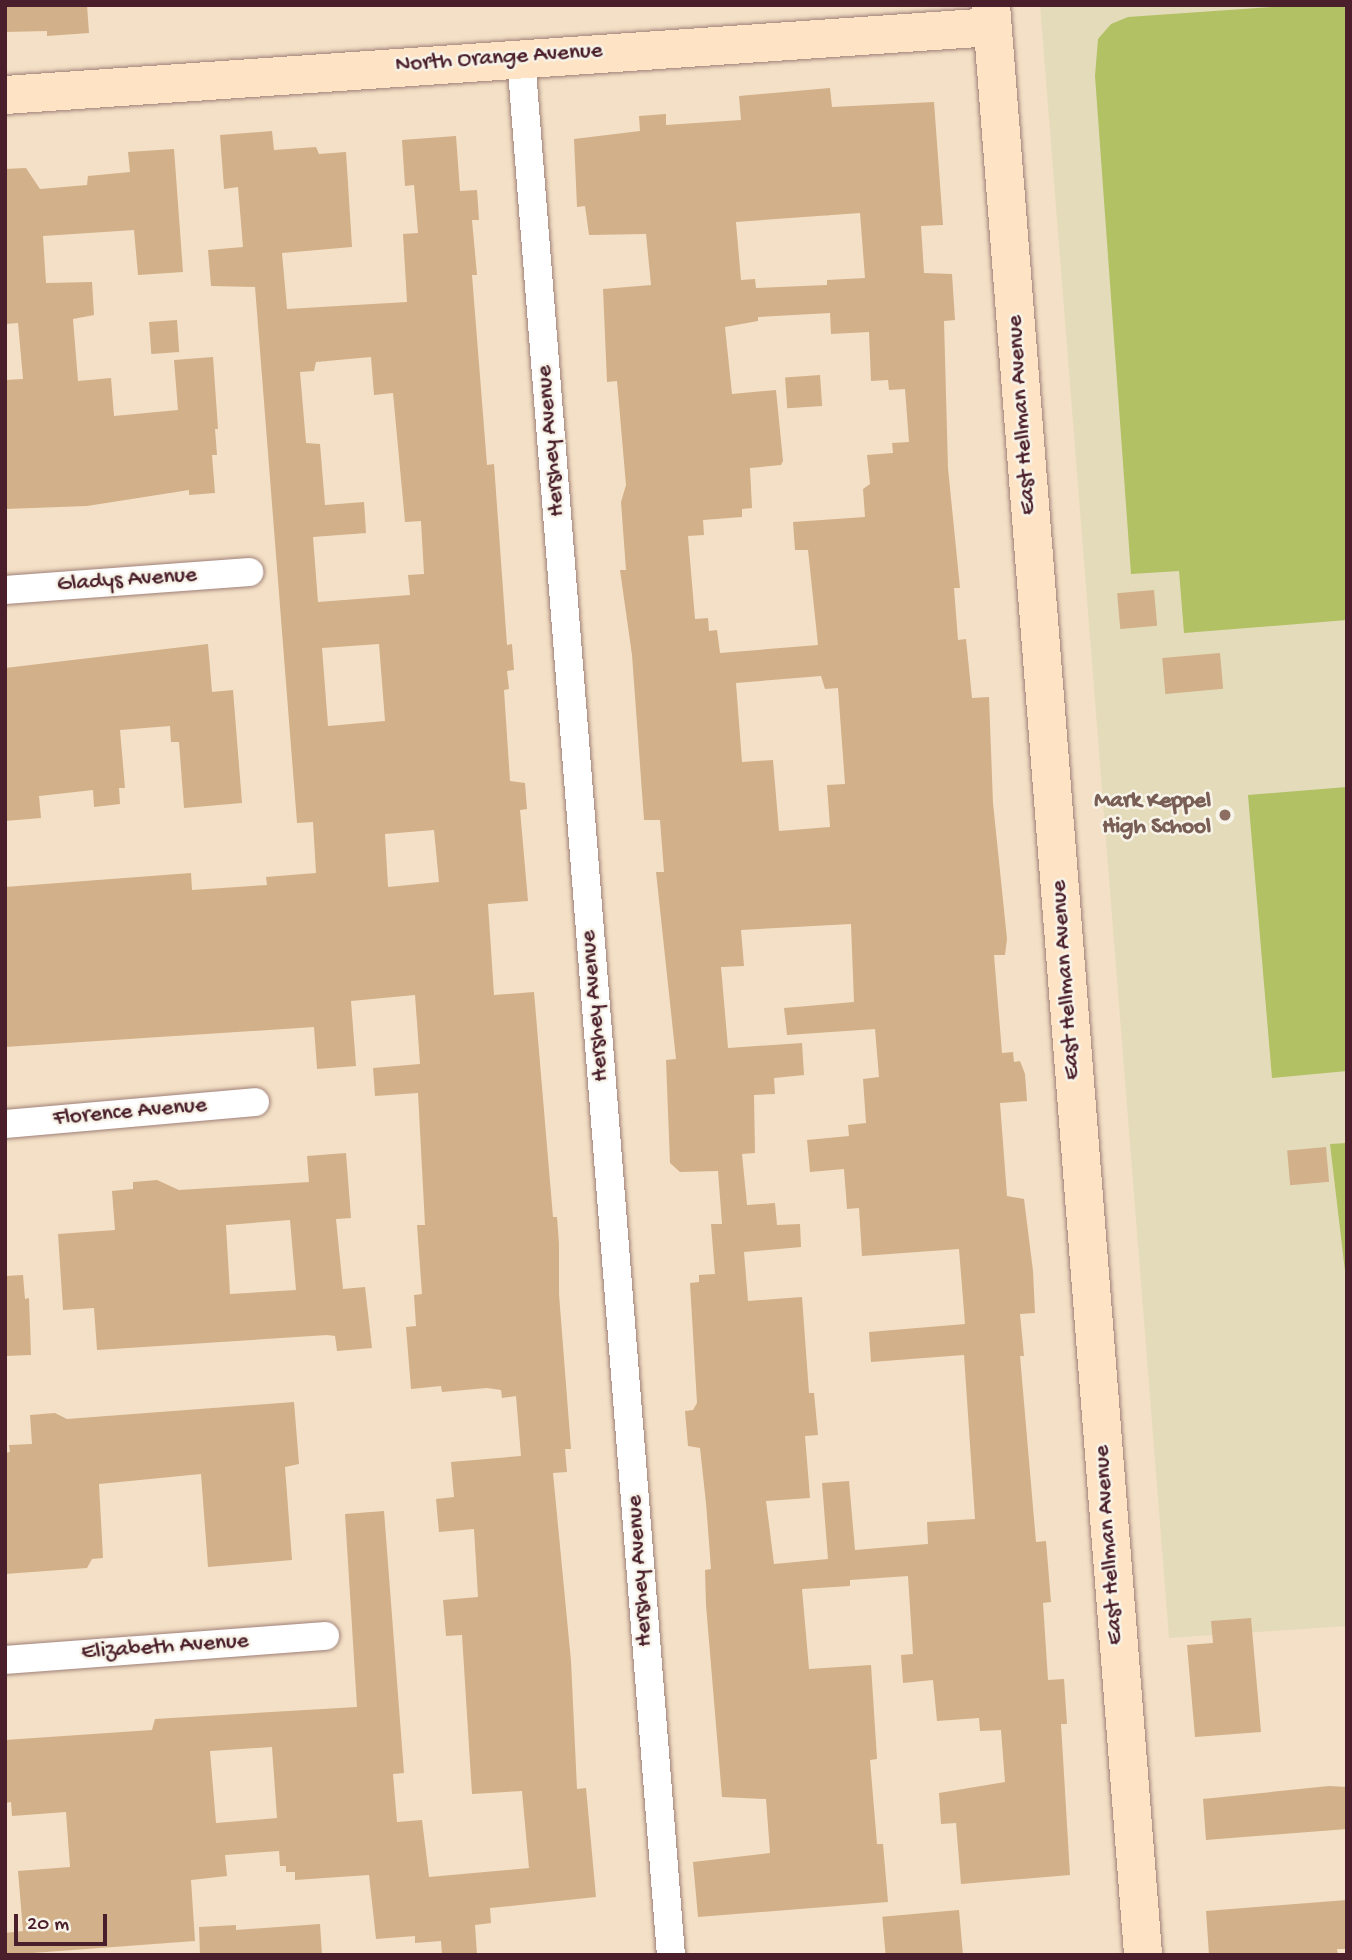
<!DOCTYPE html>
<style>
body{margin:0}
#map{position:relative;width:1352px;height:1960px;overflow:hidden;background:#f4e0c6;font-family:"Gochi Hand",sans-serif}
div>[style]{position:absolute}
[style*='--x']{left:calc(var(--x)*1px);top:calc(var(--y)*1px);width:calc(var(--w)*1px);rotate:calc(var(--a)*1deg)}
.built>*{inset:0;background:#e4dbba}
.green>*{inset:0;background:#b1c164}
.building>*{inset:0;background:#d2b089;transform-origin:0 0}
.roads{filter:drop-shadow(0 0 2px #9f8078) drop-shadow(0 0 2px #9f8078)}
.street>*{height:28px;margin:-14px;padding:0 14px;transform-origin:14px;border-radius:14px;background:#fff}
.secondary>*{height:38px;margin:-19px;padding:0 19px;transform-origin:19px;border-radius:19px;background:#fee4c5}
.dots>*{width:19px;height:19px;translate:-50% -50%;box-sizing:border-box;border:4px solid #f7f3e8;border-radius:50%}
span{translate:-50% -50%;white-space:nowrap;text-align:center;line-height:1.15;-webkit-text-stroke:5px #f7f3e8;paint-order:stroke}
.street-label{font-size:23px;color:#4a1f2b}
.education-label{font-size:23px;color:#785e54;font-weight:700}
.right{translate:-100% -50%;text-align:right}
.frame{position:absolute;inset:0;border:7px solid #4a1f2b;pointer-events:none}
.scale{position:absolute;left:14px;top:1914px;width:93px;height:32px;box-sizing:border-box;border:4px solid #4a1f2b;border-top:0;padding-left:9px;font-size:21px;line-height:24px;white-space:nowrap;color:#4a1f2b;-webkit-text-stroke:5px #f7f3e8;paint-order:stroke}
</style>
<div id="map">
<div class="built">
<i style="clip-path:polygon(1040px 5px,1347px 5px,1347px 1626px,1169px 1638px)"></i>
</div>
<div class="green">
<i style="clip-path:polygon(1302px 5px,1347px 5px,1347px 620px,1184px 633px,1179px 571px,1131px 574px,1095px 76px,1098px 39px,1111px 24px,1128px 17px)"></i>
<i style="clip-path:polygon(1347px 787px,1347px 1071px,1272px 1078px,1248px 795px)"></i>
<i style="clip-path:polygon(1347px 1143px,1347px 1288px,1330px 1144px)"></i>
</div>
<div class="building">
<i style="clip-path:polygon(5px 5px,87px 5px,89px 33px,47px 36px,47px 31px,5px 32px)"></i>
<i style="clip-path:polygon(evenodd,830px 88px,832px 107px,934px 102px,943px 225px,921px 226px,924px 273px,952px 274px,955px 320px,944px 321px,948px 468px,960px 588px,954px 588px,958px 640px,966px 639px,972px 698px,989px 697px,993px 803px,1007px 939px,1005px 955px,994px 955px,1002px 1053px,1013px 1052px,1014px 1062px,1020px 1061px,1025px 1074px,1027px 1101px,1000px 1103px,1007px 1196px,1024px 1199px,1033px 1271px,1035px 1313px,1020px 1314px,1024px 1356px,1020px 1356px,1036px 1542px,1046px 1541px,1051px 1602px,1043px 1603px,1048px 1680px,1064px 1679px,1067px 1724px,1061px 1724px,1070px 1875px,961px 1884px,956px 1823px,941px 1824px,939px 1793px,1005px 1782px,1001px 1730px,980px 1731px,979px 1718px,937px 1721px,933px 1680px,903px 1683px,901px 1655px,913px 1654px,908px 1576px,850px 1580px,850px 1586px,802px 1589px,809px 1669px,871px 1665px,877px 1759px,870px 1760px,877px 1844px,883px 1844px,888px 1902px,698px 1917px,693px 1862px,770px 1853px,766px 1799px,722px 1797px,706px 1605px,705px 1570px,711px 1569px,706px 1503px,700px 1448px,688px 1446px,685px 1411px,693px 1410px,697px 1403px,690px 1283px,699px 1282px,699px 1275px,715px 1274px,711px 1224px,722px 1224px,718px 1171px,680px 1172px,670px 1163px,666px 1060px,676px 1059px,656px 872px,664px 872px,660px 820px,644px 820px,632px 655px,620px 570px,626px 570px,621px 502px,626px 485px,617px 381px,607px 382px,603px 289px,651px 285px,646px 234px,589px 235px,585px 206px,577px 207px,574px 139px,640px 131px,639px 116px,666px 114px,666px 125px,741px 120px,739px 96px,830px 88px,860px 213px,865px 278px,827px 280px,827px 285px,756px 288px,755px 279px,741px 280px,736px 222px,860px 213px,830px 88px,830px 313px,831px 334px,869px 332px,871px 381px,888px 380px,889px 390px,905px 389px,909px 442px,892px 443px,893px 453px,867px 455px,870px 484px,863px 489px,865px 517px,793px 522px,795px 550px,808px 550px,818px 645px,720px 653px,717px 630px,709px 631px,708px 618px,695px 619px,688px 536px,704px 535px,703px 520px,742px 517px,742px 509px,752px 508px,750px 468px,781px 465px,783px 461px,776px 390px,732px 394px,725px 327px,758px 321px,758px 317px,830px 313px,830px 88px,821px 676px,825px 689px,838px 688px,845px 784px,827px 785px,830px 827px,779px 831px,773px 760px,742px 762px,736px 683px,821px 676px,830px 88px,851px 924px,854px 1002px,784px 1008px,787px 1035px,875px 1029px,879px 1077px,863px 1079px,866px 1123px,848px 1125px,849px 1136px,807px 1140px,810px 1172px,844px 1169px,847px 1209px,859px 1208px,862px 1256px,959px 1249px,965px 1324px,869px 1332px,871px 1362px,964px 1355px,975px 1519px,927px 1522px,928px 1544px,855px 1550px,849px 1481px,822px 1483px,828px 1559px,774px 1564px,766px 1501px,810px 1498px,805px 1436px,818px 1435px,814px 1393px,809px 1393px,802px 1297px,748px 1301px,744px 1252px,801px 1247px,800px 1224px,777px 1225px,775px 1203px,747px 1205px,742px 1154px,755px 1153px,754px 1095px,775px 1094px,774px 1078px,804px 1075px,802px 1043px,728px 1048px,721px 967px,744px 966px,741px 930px,851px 924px)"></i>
<i style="clip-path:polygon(evenodd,272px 131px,274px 150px,316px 147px,319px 154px,346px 152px,352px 247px,282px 253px,287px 309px,407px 302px,403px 234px,418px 233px,414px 185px,405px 186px,402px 140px,456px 136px,460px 191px,477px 190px,479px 220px,472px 220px,477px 275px,472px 275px,487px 465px,494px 464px,507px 645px,512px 644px,514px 670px,507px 671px,509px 689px,504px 690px,510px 781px,525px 783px,527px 809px,520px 810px,528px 901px,488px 904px,494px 995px,534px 992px,553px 1217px,557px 1217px,559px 1244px,559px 1294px,571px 1449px,565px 1449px,567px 1472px,553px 1473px,571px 1661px,577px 1789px,586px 1788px,596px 1897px,490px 1908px,491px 1923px,475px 1925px,477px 1955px,442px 1955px,441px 1941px,415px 1943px,415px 1936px,376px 1939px,369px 1875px,295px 1880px,295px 1872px,286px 1872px,286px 1866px,280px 1866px,279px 1851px,225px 1855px,227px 1876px,191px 1880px,195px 1941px,5px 1955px,5px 1933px,23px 1931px,18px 1871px,70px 1867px,66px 1812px,12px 1816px,11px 1802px,5px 1803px,5px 1740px,152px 1730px,155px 1719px,357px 1707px,345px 1514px,384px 1511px,404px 1773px,393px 1774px,397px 1822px,422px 1820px,429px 1877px,529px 1868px,522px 1791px,472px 1794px,462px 1635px,446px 1636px,443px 1600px,478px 1597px,474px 1529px,439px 1532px,436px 1499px,454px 1497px,451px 1462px,521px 1456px,516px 1396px,502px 1398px,501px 1390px,487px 1388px,442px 1392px,441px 1386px,411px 1389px,406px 1327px,416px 1326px,414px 1295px,422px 1294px,417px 1225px,425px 1225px,418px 1093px,375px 1096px,373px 1068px,420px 1064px,415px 995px,351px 1001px,356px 1066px,317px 1069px,314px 1027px,5px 1047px,5px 887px,191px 873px,192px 890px,267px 885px,266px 877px,316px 873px,313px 822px,297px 823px,255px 287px,211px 286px,208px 250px,243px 247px,238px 187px,224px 189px,220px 135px,272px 131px,371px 357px,374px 395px,393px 393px,405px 522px,421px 521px,424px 574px,408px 575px,410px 595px,318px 602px,313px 537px,366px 533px,364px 502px,325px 505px,320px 444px,306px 443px,300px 372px,314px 371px,316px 362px,371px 357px,272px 131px,379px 644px,385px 721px,328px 726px,322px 648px,379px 644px,272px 131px,434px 830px,439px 882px,388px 887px,385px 834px,434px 830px,272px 131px,272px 1747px,277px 1818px,216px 1823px,210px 1751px,272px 1747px)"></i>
<i style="clip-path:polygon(174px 149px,183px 272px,138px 275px,134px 230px,43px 236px,46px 283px,92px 282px,94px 315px,73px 319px,78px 381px,111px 378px,114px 416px,178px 410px,174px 360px,213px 357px,218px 429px,215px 429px,217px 455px,212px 455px,215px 493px,189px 495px,189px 490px,87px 506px,5px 509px,5px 380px,23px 379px,18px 323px,5px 324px,5px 169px,26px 168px,40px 189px,87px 185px,88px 176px,130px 172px,128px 152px)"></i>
<i style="left:177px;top:320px;width:32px;height:28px;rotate:86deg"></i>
<i style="left:820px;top:375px;width:31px;height:35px;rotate:86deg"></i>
<i style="left:1154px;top:590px;width:36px;height:37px;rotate:85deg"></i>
<i style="clip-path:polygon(208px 644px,212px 692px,233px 690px,242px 803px,184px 808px,179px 742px,171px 742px,170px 726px,120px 730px,125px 788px,119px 788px,120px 804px,94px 807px,93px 790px,39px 796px,41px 818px,5px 821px,5px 668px)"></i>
<i style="left:1220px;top:653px;width:36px;height:58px;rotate:85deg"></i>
<i style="left:1326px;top:1147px;width:35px;height:39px;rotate:85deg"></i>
<i style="clip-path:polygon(evenodd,346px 1153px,351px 1218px,336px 1219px,343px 1289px,365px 1287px,372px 1348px,337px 1351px,335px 1336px,327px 1335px,97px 1350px,94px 1308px,63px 1310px,58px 1234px,115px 1230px,112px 1191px,133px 1189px,133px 1182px,157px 1180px,179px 1190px,309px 1182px,307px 1156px,346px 1153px,290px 1220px,296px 1290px,230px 1294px,226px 1225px,290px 1220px)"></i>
<i style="clip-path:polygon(23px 1275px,25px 1299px,29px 1298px,31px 1355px,5px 1356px,5px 1276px)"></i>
<i style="clip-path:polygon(294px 1402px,299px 1464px,285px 1467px,292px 1560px,208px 1567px,201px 1474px,99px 1484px,103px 1558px,92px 1559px,87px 1568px,5px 1574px,5px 1453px,10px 1452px,9px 1445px,32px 1444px,30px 1415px,55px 1413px,67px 1419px)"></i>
<i style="clip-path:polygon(1251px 1618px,1261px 1732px,1195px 1737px,1187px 1645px,1213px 1643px,1211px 1621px)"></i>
<i style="clip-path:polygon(1329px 1786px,1347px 1787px,1347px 1829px,1206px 1840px,1203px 1799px)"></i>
<i style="clip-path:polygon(1347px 1900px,1347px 1949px,1337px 1949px,1338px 1955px,1209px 1955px,1206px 1911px)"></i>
<i style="left:959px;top:1910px;width:45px;height:77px;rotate:85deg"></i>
<i style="clip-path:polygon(320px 1924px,322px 1955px,200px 1955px,199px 1927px,236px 1925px,236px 1930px)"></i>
</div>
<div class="roads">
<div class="street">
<i style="--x:521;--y:58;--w:1903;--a:85.48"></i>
<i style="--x:5;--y:590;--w:245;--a:-4.2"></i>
<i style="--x:5;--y:1124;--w:251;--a:-5"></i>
<i style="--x:5;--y:1660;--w:321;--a:-4.3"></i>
</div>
<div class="secondary">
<i style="--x:991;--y:5;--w:1956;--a:85.54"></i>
<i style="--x:5;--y:95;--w:990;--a:-3.94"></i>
</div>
</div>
<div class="dots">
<i style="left:1225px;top:815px;background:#8d6e63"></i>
</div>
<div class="street-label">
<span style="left:499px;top:59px;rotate:-4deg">North Orange Avenue</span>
<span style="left:1023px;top:415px;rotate:-94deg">East Hellman Avenue</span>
<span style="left:552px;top:441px;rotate:-95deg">Hershey Avenue</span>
<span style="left:127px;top:581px;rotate:-4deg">Gladys Avenue</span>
<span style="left:1067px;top:980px;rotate:-94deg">East Hellman Avenue</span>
<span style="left:596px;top:1006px;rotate:-95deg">Hershey Avenue</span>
<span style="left:130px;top:1113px;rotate:-5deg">Florence Avenue</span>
<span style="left:1110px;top:1545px;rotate:-94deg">East Hellman Avenue</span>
<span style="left:641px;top:1571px;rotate:-94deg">Hershey Avenue</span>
<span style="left:165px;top:1648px;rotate:-4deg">Elizabeth Avenue</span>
</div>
<div class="education-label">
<span class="right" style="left:1211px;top:815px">Mark Keppel<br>High School</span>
</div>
<div class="frame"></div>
<div class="scale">20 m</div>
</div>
